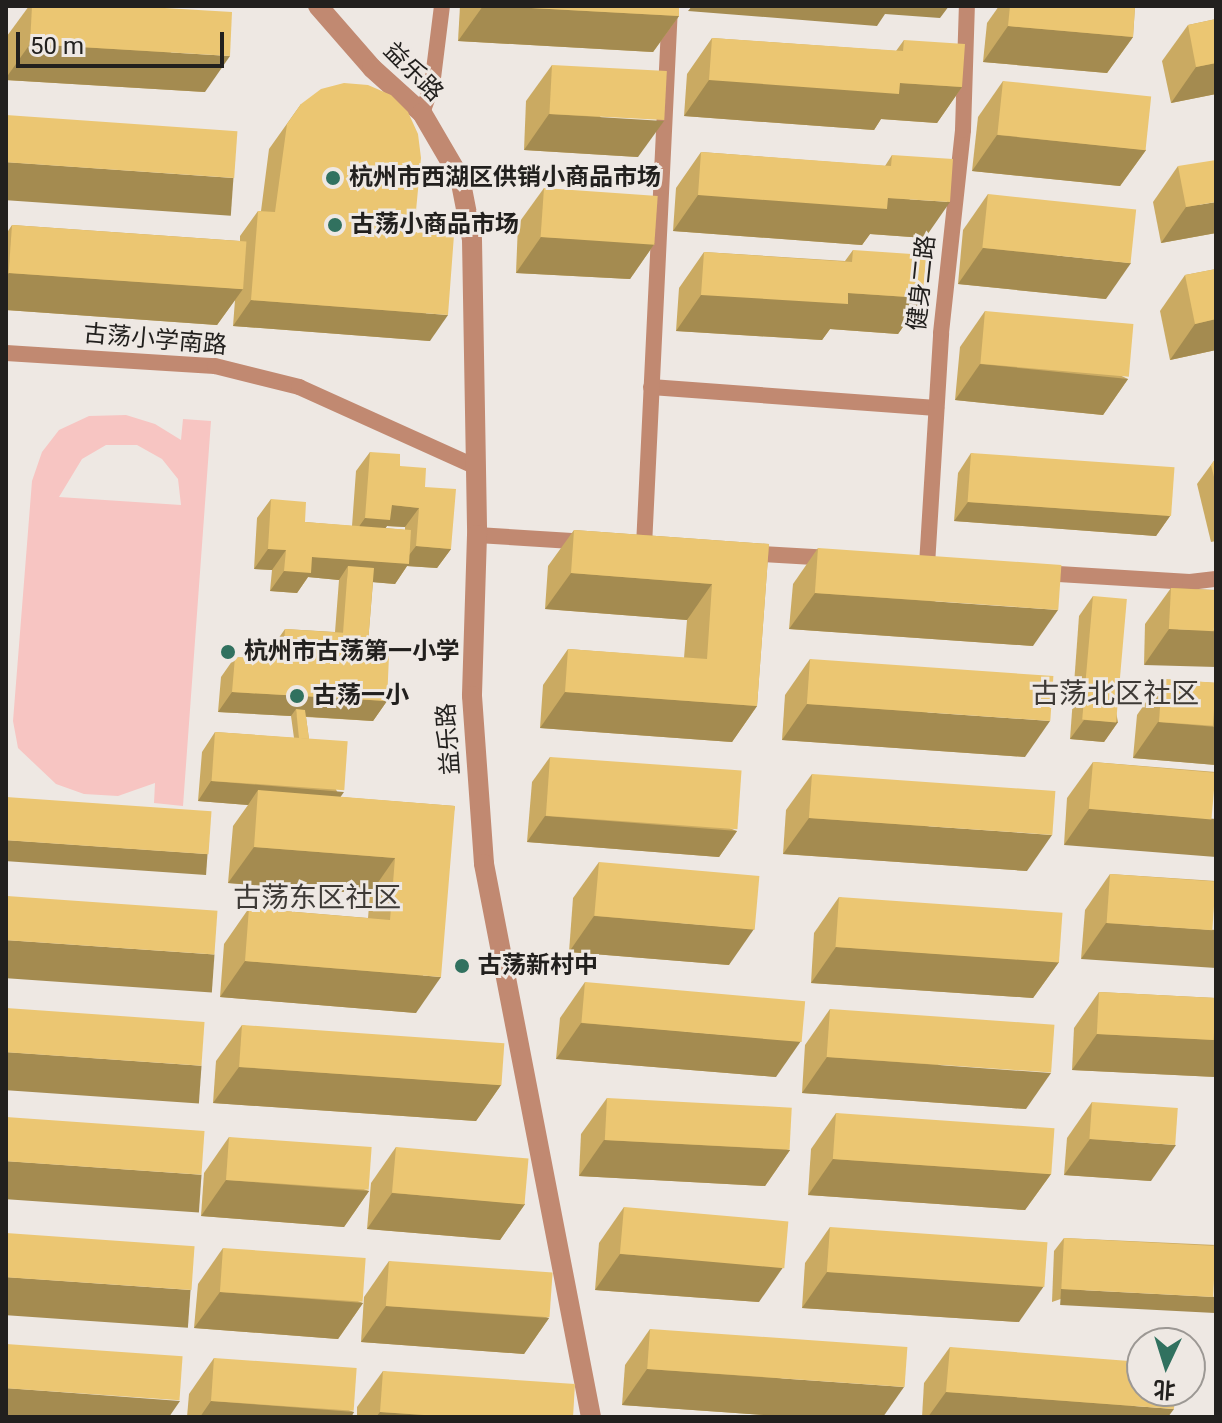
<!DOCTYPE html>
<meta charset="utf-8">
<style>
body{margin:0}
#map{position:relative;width:1222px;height:1423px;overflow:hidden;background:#eee8e3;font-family:Roboto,"Noto Sans SC",sans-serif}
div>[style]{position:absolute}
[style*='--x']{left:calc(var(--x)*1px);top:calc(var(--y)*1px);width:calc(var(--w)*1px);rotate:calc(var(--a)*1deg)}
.green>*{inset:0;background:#f7c5c2}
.service>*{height:16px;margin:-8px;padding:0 8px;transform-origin:8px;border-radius:8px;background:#c18971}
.tertiary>*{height:20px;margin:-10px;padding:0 10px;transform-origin:10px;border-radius:10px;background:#c18971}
.wall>*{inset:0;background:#caaa62}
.shaded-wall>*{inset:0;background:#a48b50;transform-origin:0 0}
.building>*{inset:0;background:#ebc672;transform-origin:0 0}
.dots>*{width:22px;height:22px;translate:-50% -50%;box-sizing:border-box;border:4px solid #eee8e3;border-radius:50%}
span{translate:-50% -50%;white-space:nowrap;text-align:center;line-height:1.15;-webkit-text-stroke:6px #eee8e3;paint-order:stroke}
.street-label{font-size:24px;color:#22201e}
.poi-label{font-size:24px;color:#22201e;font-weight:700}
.left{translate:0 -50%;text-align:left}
.quarter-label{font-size:28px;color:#3e3a36}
.frame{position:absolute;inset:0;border:8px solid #22201e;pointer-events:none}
.north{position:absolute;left:1126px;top:1327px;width:80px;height:80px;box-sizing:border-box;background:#eee8e3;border:2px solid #9c9894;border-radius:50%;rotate:184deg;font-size:22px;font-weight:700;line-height:32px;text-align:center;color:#22201e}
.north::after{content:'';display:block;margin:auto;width:28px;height:36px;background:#31715f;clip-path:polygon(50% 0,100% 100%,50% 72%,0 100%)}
.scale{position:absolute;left:16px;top:32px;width:208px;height:36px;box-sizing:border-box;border:4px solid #22201e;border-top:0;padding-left:10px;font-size:24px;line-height:28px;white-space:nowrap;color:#22201e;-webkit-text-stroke:6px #eee8e3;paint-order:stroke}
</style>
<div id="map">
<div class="green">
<i style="clip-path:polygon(evenodd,126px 415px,155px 424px,181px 440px,183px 419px,211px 421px,183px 806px,154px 803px,155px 783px,118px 796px,84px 794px,56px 784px,18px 748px,13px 721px,32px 481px,42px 452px,59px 430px,89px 416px,126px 415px,106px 445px,137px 445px,162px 459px,178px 479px,181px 505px,59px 497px,82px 459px,106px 445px)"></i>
</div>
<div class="service">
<i style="--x:422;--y:113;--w:29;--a:-70"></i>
<i style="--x:432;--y:86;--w:81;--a:-82.9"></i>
<i style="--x:6;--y:353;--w:209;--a:3.6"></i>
<i style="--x:215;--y:366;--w:87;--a:14"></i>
<i style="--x:299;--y:387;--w:192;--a:24.3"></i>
<i style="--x:651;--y:387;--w:286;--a:4.2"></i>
<i style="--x:477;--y:535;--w:111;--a:3.6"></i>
<i style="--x:644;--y:546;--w:541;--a:-87.24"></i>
<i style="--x:747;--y:553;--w:84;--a:3.4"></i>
<i style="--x:927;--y:565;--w:232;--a:-86.5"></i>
<i style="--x:941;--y:333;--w:204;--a:-83.8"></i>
<i style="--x:963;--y:130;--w:124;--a:-88.2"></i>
<i style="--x:1042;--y:573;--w:148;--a:3.5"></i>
<i style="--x:1190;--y:582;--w:26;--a:-7"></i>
</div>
<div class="tertiary">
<i style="--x:318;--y:6;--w:82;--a:48.9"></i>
<i style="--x:372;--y:68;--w:67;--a:42"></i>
<i style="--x:422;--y:113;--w:75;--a:59.7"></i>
<i style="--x:460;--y:178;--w:63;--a:79"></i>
<i style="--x:472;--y:240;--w:295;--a:89"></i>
<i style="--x:477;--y:535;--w:161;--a:91.8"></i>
<i style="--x:472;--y:696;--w:168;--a:85.9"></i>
<i style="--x:484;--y:864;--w:563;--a:79.05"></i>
</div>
<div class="wall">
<i style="clip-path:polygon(29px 6px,131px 6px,205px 92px,6px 80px,7px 36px)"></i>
<i style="clip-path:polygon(460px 6px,679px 6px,679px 16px,653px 52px,458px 41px)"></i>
<i style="clip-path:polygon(999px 6px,1135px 6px,1133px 37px,1107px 73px,983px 62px,987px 23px)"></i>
<i style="clip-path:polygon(1216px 19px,1216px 94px,1171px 103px,1162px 61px,1188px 25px)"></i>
<i style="clip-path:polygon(712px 38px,896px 51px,904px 40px,962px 87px,937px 123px,881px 119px,874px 130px,684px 116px,687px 74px)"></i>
<i style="clip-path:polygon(552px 65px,638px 157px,524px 150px,526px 101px)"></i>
<i style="clip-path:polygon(1003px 81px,1146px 150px,1120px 186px,972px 171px,978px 117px)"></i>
<i style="clip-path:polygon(301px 104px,414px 232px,430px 341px,233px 326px,235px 300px,217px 325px,6px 310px,6px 234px,12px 225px,240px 241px,240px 236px,258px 211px,261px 211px,269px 149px)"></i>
<i style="clip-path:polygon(701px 152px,885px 166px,892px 155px,925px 238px,870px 234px,862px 245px,673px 231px,676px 188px)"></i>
<i style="clip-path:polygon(1178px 166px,1216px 233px,1161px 243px,1153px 202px)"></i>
<i style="clip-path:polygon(544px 188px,655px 243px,630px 279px,516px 273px,518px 224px)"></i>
<i style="clip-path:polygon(988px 194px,1106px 299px,958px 284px,963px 230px)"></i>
<i style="clip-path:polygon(853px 250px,923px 298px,898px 334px,830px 329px,822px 340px,676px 331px,679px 288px,704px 252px,845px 261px)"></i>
<i style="clip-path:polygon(1216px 269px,1216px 350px,1170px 360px,1160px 311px,1185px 275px)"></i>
<i style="clip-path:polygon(985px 311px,1128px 379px,1103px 415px,955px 400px,960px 347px)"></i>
<i style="clip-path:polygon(evenodd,370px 452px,400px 466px,425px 487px,451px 549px,437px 568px,407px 566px,395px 584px,373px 582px,367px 655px,387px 701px,373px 721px,306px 717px,309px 739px,340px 797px,455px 806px,416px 1013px,220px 997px,224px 944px,249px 908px,368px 918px,370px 894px,228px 883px,233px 826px,248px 805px,198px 801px,202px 752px,215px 732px,294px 738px,291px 716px,218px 712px,221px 677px,235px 657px,270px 660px,271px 649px,285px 629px,335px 632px,339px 580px,308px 577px,297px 593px,270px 591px,272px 570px,254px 569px,257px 518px,271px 499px,305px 522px,352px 526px,356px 471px,370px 452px,387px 526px,405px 527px,405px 530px,385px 528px,387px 526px)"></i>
<i style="clip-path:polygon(971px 453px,1170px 516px,1156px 536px,954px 521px,958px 473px)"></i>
<i style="clip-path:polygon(1216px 458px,1216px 541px,1211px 542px,1197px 484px)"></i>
<i style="clip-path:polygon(574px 530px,769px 544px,757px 706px,732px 742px,540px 728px,543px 685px,568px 649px,684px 658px,687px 620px,545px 609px,548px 566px)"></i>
<i style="clip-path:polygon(818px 548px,1033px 646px,789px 629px,793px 584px)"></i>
<i style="clip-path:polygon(1171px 588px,1216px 590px,1144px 665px,1145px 624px)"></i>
<i style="clip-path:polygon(1093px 596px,1118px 722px,1104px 742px,1070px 739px,1079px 616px)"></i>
<i style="clip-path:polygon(810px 659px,1025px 757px,782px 740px,785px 695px)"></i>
<i style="clip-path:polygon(1162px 679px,1216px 683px,1216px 765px,1133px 758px,1137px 715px)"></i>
<i style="clip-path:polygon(550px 757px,737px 831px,719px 857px,527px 842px,532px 782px)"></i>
<i style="clip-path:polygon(1093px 762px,1216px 772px,1064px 845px,1067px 798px)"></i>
<i style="clip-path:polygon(812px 774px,1027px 871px,783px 854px,786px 810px)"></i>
<i style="clip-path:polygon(599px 862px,729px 965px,569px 952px,573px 898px)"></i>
<i style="clip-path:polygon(1110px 874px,1216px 881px,1081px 959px,1085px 910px)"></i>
<i style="clip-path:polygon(839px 897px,1059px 962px,1033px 998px,811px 983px,814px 933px)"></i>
<i style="clip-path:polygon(585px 982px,776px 1077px,556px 1059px,560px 1018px)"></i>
<i style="clip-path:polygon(1099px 992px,1216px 998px,1216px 1077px,1072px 1070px,1074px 1028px)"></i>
<i style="clip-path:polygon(830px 1009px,1026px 1109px,802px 1093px,805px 1045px)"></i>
<i style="clip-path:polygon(242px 1025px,501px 1085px,476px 1121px,213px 1103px,216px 1061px)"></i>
<i style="clip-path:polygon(607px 1098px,790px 1150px,765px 1186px,579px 1176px,581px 1134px)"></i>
<i style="clip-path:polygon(1092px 1102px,1151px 1181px,1064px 1175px,1067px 1138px)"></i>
<i style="clip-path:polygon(836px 1113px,1051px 1174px,1025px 1210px,808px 1195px,811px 1149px)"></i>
<i style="clip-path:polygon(229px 1137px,369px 1191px,344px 1227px,201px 1216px,204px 1173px)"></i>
<i style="clip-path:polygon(396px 1147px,525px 1204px,500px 1240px,367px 1229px,371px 1183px)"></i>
<i style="clip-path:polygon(624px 1207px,759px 1302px,595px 1290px,599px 1243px)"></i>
<i style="clip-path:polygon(830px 1227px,1019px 1322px,802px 1308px,805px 1263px)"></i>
<i style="clip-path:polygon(1064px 1238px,1216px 1245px,1052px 1302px,1054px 1251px)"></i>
<i style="clip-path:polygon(223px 1248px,363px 1303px,338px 1339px,194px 1328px,198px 1284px)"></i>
<i style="clip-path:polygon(389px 1261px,549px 1318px,524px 1354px,361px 1342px,364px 1297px)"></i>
<i style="clip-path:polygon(650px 1329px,883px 1417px,791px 1417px,622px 1405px,625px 1365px)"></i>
<i style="clip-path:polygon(950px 1347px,1168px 1417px,922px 1417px,924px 1383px)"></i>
<i style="clip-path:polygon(214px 1358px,354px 1412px,351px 1417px,187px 1417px,189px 1394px)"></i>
<i style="clip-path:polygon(383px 1371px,573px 1417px,357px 1417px,357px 1407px)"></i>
</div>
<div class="shaded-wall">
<i style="clip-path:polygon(483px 6px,493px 6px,679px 16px,653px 52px,458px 41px)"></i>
<i style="clip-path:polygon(692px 6px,949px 6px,940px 18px,885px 14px,877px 26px,688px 11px)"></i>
<i style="clip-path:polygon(1008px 26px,1133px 37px,1107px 73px,983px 62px)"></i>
<i style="clip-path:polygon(30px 44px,230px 56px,205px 92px,6px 80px,6px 78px)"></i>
<i style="clip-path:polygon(1216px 63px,1216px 94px,1171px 103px,1196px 67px)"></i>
<i style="clip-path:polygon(709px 80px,900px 83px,962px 87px,937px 123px,881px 119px,874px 130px,684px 116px)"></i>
<i style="clip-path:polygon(549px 114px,664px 121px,638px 157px,524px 150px)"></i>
<i style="clip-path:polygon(997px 135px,1146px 150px,1120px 186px,972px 171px)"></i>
<i style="left:6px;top:162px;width:228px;height:38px;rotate:4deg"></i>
<i style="clip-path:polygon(698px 195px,888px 198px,950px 202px,925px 238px,870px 234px,862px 245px,673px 231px)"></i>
<i style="clip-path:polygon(1216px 202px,1216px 233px,1161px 243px,1186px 207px)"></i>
<i style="clip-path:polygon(541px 237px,655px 243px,630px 279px,516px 273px)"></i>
<i style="clip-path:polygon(983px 248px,1131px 263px,1106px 299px,958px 284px)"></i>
<i style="clip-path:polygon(9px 273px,243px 289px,217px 325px,6px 310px,6px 276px)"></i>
<i style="clip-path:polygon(848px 293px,923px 298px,898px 334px,830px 329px,822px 340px,676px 331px,701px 295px)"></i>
<i style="clip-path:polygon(251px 300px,448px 315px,430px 341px,233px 326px)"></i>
<i style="clip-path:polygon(1216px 319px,1216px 350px,1170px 360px,1195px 324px)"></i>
<i style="clip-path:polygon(980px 364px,1128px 379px,1103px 415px,955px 400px)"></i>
<i style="clip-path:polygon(968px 502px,1170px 516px,1156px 536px,954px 521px)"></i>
<i style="clip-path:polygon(392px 505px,419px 508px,405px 527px,387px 526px,377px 540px,351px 538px,365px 518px)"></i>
<i style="clip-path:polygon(416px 546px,451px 549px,437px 568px,407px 566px,395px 584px,347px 580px,348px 566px,339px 580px,308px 577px,297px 593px,270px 591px,284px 571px,312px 557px,403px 563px)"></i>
<i style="clip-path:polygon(268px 549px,286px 550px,272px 570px,254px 569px)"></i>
<i style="clip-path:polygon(571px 573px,712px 584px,687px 620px,545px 609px)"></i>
<i style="clip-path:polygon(815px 593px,1058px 610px,1033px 646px,789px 629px)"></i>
<i style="clip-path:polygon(1169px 629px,1216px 630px,1216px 667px,1144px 665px)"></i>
<i style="clip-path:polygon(232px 692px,387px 701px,373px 721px,297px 716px,296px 709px,291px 716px,218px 712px)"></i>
<i style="clip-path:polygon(565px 692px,757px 706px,732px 742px,540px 728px)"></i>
<i style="clip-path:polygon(807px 704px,1050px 721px,1025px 757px,782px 740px)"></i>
<i style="clip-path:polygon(1084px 720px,1118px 722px,1104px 742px,1070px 739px)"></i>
<i style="clip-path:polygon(1158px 722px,1216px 727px,1216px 765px,1133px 758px)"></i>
<i style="clip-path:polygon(211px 781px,344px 792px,330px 812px,258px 790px,248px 805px,198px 801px)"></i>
<i style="clip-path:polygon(1089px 809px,1216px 819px,1216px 857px,1064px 845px)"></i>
<i style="clip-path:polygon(545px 816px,737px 831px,719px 857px,527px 842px)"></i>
<i style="clip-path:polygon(809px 818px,1052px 835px,1027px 871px,783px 854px)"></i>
<i style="left:6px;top:840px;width:202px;height:21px;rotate:4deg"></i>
<i style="clip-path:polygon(254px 847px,395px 858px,370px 894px,228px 883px)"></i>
<i style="clip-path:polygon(594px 916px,754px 929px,729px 965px,569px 952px)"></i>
<i style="clip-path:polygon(1106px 923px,1216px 930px,1216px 968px,1081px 959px)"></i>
<i style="left:6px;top:940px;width:209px;height:38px;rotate:4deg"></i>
<i style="clip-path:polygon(836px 947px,1059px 962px,1033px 998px,811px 983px)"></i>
<i style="clip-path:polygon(245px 961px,441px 977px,416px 1013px,220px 997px)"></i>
<i style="clip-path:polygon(581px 1023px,801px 1041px,776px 1077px,556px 1059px)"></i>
<i style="clip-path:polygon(1097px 1034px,1216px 1040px,1216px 1077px,1072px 1070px)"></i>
<i style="left:6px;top:1052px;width:196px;height:38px;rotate:4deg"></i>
<i style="clip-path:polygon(827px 1057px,1051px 1073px,1026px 1109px,802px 1093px)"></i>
<i style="clip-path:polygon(239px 1067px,501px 1085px,476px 1121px,213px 1103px)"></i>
<i style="clip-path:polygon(1090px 1139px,1176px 1145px,1151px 1181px,1064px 1175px)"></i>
<i style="clip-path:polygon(604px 1140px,790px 1150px,765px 1186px,579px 1176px)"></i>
<i style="clip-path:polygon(833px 1159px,1051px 1174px,1025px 1210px,808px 1195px)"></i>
<i style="left:6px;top:1161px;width:196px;height:38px;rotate:4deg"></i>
<i style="clip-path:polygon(226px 1180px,369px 1191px,344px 1227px,201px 1216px)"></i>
<i style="clip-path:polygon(392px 1193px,525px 1204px,500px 1240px,367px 1229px)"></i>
<i style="clip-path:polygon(620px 1254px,784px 1266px,759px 1302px,595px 1290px)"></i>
<i style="clip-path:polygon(827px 1272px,1044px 1286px,1019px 1322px,802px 1308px)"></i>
<i style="left:6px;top:1277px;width:185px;height:38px;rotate:4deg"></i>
<i style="left:1061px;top:1289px;width:155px;height:16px;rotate:3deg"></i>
<i style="clip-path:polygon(220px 1292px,363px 1303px,338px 1339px,194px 1328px)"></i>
<i style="clip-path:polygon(386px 1306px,549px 1318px,524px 1354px,361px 1342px)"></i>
<i style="clip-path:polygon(647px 1369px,904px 1387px,883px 1417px,791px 1417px,622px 1405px)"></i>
<i style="clip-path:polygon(6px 1388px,180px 1401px,169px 1417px,6px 1417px)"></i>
<i style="clip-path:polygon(946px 1392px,1174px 1409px,1168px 1417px,928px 1417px)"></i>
<i style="clip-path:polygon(211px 1401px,354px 1412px,351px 1417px,200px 1417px)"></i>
<i style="clip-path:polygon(380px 1412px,454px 1417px,376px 1417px)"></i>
</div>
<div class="building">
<i style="clip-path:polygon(32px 6px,131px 6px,232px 12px,230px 56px,30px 44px)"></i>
<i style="clip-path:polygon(493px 6px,679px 6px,679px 16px)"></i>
<i style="clip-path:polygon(1010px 6px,1135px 6px,1133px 37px,1008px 26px)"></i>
<i style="clip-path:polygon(1216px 19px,1216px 63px,1196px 67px,1188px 25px)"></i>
<i style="clip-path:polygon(712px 38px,903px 51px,904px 40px,965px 44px,962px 87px,900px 83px,899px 94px,709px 80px)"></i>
<i style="left:552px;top:65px;width:115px;height:49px;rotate:3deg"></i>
<i style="left:1003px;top:81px;width:149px;height:54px;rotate:6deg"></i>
<i style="clip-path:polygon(344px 83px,368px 85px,391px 95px,408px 112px,418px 134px,421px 158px,414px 232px,454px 235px,448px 315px,251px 300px,258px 211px,275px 212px,287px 124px,301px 104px,321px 89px)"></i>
<i style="left:6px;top:115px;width:232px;height:47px;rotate:4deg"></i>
<i style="clip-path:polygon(701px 152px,891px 166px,892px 155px,953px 159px,950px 202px,888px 198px,887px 209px,698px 195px)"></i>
<i style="clip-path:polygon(1216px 160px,1216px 202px,1186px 207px,1178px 166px)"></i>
<i style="left:544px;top:188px;width:114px;height:49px;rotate:4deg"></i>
<i style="left:988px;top:194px;width:149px;height:54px;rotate:6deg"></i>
<i style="left:12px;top:225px;width:235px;height:48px;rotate:4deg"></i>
<i style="clip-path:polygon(853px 250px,926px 255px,923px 298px,848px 293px,848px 304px,701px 295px,704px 252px,852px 262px)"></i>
<i style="clip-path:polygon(1216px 269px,1216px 319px,1195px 324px,1185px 275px)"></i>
<i style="left:985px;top:311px;width:149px;height:53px;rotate:5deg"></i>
<i style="clip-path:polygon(370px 452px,400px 454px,400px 466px,426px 468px,425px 487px,456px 489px,451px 549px,416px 546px,419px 508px,392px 505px,390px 520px,365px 518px)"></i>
<i style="left:971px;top:453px;width:204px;height:49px;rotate:4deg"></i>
<i style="clip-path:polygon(1216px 458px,1216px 485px,1211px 465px)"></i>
<i style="clip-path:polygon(271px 499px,306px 502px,305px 522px,411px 530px,409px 564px,312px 557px,311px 573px,284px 571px,286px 550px,268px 549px)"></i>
<i style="clip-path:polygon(574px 530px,769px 544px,757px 706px,565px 692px,568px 649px,707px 659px,712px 584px,571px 573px)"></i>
<i style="left:818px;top:548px;width:244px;height:45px;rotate:4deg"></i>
<i style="clip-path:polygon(348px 566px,374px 568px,367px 655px,346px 654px,347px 633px,343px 633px)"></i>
<i style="left:1171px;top:588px;width:45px;height:41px;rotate:3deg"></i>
<i style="left:1093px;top:596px;width:34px;height:124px;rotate:5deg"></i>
<i style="clip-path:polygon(285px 629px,347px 633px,346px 654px,389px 656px,387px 701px,232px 692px,235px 657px,283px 660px)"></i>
<i style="left:810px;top:659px;width:244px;height:45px;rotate:4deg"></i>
<i style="left:1162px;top:679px;width:54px;height:43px;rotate:4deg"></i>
<i style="clip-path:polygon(296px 709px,305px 710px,309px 739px,299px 738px)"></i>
<i style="left:215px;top:732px;width:133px;height:49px;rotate:4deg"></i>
<i style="left:550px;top:757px;width:192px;height:59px;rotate:4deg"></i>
<i style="left:1093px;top:762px;width:123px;height:47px;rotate:5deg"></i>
<i style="left:812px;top:774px;width:244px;height:44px;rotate:4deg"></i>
<i style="clip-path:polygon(258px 790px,455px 806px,441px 977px,245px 961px,249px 908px,390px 920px,395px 858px,254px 847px)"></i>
<i style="left:6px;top:797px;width:206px;height:43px;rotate:4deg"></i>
<i style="left:599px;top:862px;width:161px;height:54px;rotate:5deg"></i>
<i style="left:1110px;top:874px;width:106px;height:49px;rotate:4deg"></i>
<i style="left:7px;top:896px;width:211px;height:44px;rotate:4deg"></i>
<i style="left:839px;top:897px;width:224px;height:50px;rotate:4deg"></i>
<i style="left:585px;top:982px;width:221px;height:41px;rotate:5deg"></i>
<i style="left:1099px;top:992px;width:117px;height:42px;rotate:3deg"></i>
<i style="left:6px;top:1008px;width:199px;height:44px;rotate:4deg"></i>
<i style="left:830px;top:1009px;width:225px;height:48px;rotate:4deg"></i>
<i style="left:242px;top:1025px;width:263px;height:42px;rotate:4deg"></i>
<i style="left:607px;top:1098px;width:185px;height:42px;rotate:3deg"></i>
<i style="left:1092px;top:1102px;width:86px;height:37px;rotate:4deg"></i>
<i style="left:836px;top:1113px;width:219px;height:46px;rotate:4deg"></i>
<i style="left:6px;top:1117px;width:199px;height:44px;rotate:4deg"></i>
<i style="left:229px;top:1137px;width:143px;height:43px;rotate:4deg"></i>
<i style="left:396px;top:1147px;width:133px;height:46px;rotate:5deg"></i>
<i style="left:624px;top:1207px;width:165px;height:47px;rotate:5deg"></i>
<i style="left:830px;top:1227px;width:218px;height:45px;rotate:4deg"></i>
<i style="left:6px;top:1233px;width:189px;height:44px;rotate:4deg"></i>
<i style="left:1064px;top:1238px;width:152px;height:51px;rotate:3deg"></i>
<i style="left:223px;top:1248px;width:143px;height:44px;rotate:4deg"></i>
<i style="left:389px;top:1261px;width:164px;height:45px;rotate:4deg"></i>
<i style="left:650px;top:1329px;width:258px;height:40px;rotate:4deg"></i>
<i style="left:6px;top:1344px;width:177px;height:44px;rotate:4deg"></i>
<i style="clip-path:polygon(950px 1347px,1142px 1362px,1142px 1391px,1175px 1391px,1174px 1409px,946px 1392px)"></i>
<i style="left:214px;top:1358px;width:143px;height:43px;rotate:4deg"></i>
<i style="clip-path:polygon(383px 1371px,575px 1384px,573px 1417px,454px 1417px,380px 1412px)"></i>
</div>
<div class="dots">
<i style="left:333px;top:178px;background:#31715f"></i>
<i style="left:335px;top:225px;background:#31715f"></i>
<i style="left:228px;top:652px;background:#31715f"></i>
<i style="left:297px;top:696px;background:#31715f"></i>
<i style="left:462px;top:966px;background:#31715f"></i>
</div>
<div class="street-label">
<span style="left:413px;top:72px;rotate:45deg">益乐路</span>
<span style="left:922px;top:283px;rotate:-84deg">健身二路</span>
<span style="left:155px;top:340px;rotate:5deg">古荡小学南路</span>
<span style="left:449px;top:739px;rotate:-94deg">益乐路</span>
</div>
<div class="poi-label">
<span class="left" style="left:349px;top:178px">杭州市西湖区供销小商品市场</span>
<span class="left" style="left:351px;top:225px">古荡小商品市场</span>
<span class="left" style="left:244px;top:652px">杭州市古荡第一小学</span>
<span class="left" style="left:313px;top:696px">古荡一小</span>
<span class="left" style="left:478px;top:966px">古荡新村中</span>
</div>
<div class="quarter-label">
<span style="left:1115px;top:694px">古荡北区社区</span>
<span style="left:317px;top:898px">古荡东区社区</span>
</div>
<div class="frame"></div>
<div class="north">北</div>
<div class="scale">50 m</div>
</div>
